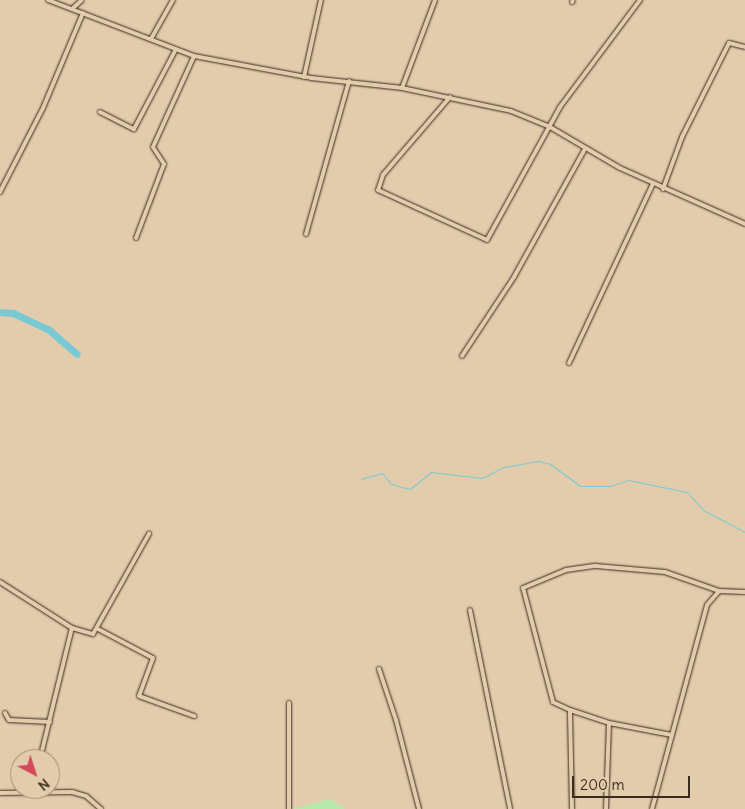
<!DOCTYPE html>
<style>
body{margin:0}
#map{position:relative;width:745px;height:809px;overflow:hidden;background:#e2ccac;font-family:Delius,sans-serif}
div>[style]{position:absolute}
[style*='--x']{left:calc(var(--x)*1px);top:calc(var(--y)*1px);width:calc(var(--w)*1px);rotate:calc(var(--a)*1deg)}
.green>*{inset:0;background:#b6e9aa}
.stream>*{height:1px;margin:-0.5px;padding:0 0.5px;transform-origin:0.5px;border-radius:0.5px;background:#79c9d4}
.river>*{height:7px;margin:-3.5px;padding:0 3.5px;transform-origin:3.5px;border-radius:3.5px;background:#79c9d4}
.roads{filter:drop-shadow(0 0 1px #3b2a1e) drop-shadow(0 0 1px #3b2a1e)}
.minor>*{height:4px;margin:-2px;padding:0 2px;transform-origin:2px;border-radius:2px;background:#e2ccac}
span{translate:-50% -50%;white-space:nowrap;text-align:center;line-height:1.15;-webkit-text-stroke:4.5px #e2ccac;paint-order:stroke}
.north{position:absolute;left:10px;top:749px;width:50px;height:50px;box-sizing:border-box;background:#e2ccac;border:1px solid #9f8b73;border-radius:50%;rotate:140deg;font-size:14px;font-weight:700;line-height:20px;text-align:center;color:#3b2a1e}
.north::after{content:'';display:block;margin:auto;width:18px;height:22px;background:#d1495b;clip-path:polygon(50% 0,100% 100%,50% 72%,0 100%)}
.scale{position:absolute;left:572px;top:776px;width:118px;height:22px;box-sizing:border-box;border:2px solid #3b2a1e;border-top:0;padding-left:6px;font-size:15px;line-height:18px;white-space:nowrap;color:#3b2a1e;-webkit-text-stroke:4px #e2ccac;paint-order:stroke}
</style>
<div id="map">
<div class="green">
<i style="clip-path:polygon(330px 799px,345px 809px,292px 809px)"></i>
</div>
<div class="stream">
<i style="--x:361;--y:479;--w:22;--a:-16"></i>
<i style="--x:382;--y:473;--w:14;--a:51"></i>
<i style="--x:391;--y:484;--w:20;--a:15"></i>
<i style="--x:410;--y:489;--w:27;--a:-39"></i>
<i style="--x:431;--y:472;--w:51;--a:6.7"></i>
<i style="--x:482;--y:478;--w:25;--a:-27"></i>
<i style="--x:504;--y:467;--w:36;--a:-10"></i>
<i style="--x:539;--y:461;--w:11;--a:15"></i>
<i style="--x:550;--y:464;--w:37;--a:36"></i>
<i style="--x:580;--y:486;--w:30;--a:0"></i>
<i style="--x:610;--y:486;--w:19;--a:-18"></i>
<i style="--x:628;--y:480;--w:60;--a:11.5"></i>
<i style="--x:687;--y:492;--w:24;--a:48"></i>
<i style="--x:703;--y:510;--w:47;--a:27.6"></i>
</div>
<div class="river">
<i style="--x:0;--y:312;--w:13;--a:4"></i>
<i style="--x:13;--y:313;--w:38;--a:25"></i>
<i style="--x:48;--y:329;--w:38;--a:41"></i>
</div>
<div class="roads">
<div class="minor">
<i style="--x:48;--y:0;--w:156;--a:21"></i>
<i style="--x:194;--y:56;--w:119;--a:10.6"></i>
<i style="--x:311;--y:78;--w:92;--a:6.3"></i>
<i style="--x:402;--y:88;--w:111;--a:11.9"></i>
<i style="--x:511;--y:111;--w:42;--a:22.3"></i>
<i style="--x:550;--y:127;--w:81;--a:30.4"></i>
<i style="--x:620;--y:168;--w:137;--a:24.1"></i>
<i style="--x:572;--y:2;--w:2;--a:-63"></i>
<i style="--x:72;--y:9;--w:13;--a:-42"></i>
<i style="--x:151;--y:39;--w:45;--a:-60.6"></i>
<i style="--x:304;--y:77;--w:79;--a:-77.6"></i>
<i style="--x:402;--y:88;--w:94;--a:-69.4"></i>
<i style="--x:450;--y:97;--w:103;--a:130.7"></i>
<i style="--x:383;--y:175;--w:16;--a:108"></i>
<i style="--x:378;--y:190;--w:120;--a:24.6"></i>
<i style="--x:487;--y:240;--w:152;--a:-61.2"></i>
<i style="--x:560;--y:107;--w:134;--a:-53.2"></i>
<i style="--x:100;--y:112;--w:38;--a:27"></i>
<i style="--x:134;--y:129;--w:90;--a:-62.3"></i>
<i style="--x:663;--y:189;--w:55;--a:-69.9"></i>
<i style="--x:682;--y:137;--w:105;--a:-63.4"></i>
<i style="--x:729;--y:43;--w:16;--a:14"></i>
<i style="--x:0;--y:192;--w:94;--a:-62.9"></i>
<i style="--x:43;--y:108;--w:103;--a:-67.2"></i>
<i style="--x:306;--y:234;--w:159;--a:-74.3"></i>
<i style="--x:136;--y:238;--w:79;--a:-69.3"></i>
<i style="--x:164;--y:164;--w:20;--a:-123"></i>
<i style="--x:153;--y:147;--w:100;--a:-65.7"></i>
<i style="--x:462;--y:356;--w:95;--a:-56.6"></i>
<i style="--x:514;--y:277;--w:146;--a:-61"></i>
<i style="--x:569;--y:363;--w:198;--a:-64.9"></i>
<i style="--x:0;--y:582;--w:85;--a:32.6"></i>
<i style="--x:72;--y:628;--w:22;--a:16"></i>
<i style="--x:93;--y:634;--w:115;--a:-60.8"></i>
<i style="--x:470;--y:610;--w:203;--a:78.6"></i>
<i style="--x:98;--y:629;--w:62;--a:27.8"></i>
<i style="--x:153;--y:658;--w:40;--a:110.2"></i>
<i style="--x:139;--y:696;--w:59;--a:20"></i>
<i style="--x:379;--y:669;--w:54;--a:71.6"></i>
<i style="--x:396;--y:720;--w:92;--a:75.5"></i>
<i style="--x:570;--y:710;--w:41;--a:18.4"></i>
<i style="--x:609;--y:723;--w:86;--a:92"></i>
<i style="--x:5;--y:713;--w:8;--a:60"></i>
<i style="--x:9;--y:720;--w:41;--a:2.8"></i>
<i style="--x:609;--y:723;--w:64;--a:10.8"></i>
<i style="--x:40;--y:759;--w:135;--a:-76.3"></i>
<i style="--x:0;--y:793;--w:72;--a:-0.8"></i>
<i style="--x:72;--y:792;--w:15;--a:16"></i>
<i style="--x:86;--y:796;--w:20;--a:41"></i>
<i style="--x:289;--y:809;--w:106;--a:-90"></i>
<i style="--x:572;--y:809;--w:99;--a:-91.2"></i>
<i style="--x:570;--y:710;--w:19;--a:-155"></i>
<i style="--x:553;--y:702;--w:118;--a:-104.7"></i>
<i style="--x:523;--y:588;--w:47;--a:-22.7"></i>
<i style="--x:566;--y:570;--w:30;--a:-8"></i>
<i style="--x:596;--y:566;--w:69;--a:5"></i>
<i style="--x:665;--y:572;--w:57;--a:19.4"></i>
<i style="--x:652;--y:809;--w:211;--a:-74.9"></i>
<i style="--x:707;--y:605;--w:18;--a:-49"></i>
<i style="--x:719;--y:591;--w:26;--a:2"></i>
</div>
</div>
<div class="north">N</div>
<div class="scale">200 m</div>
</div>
